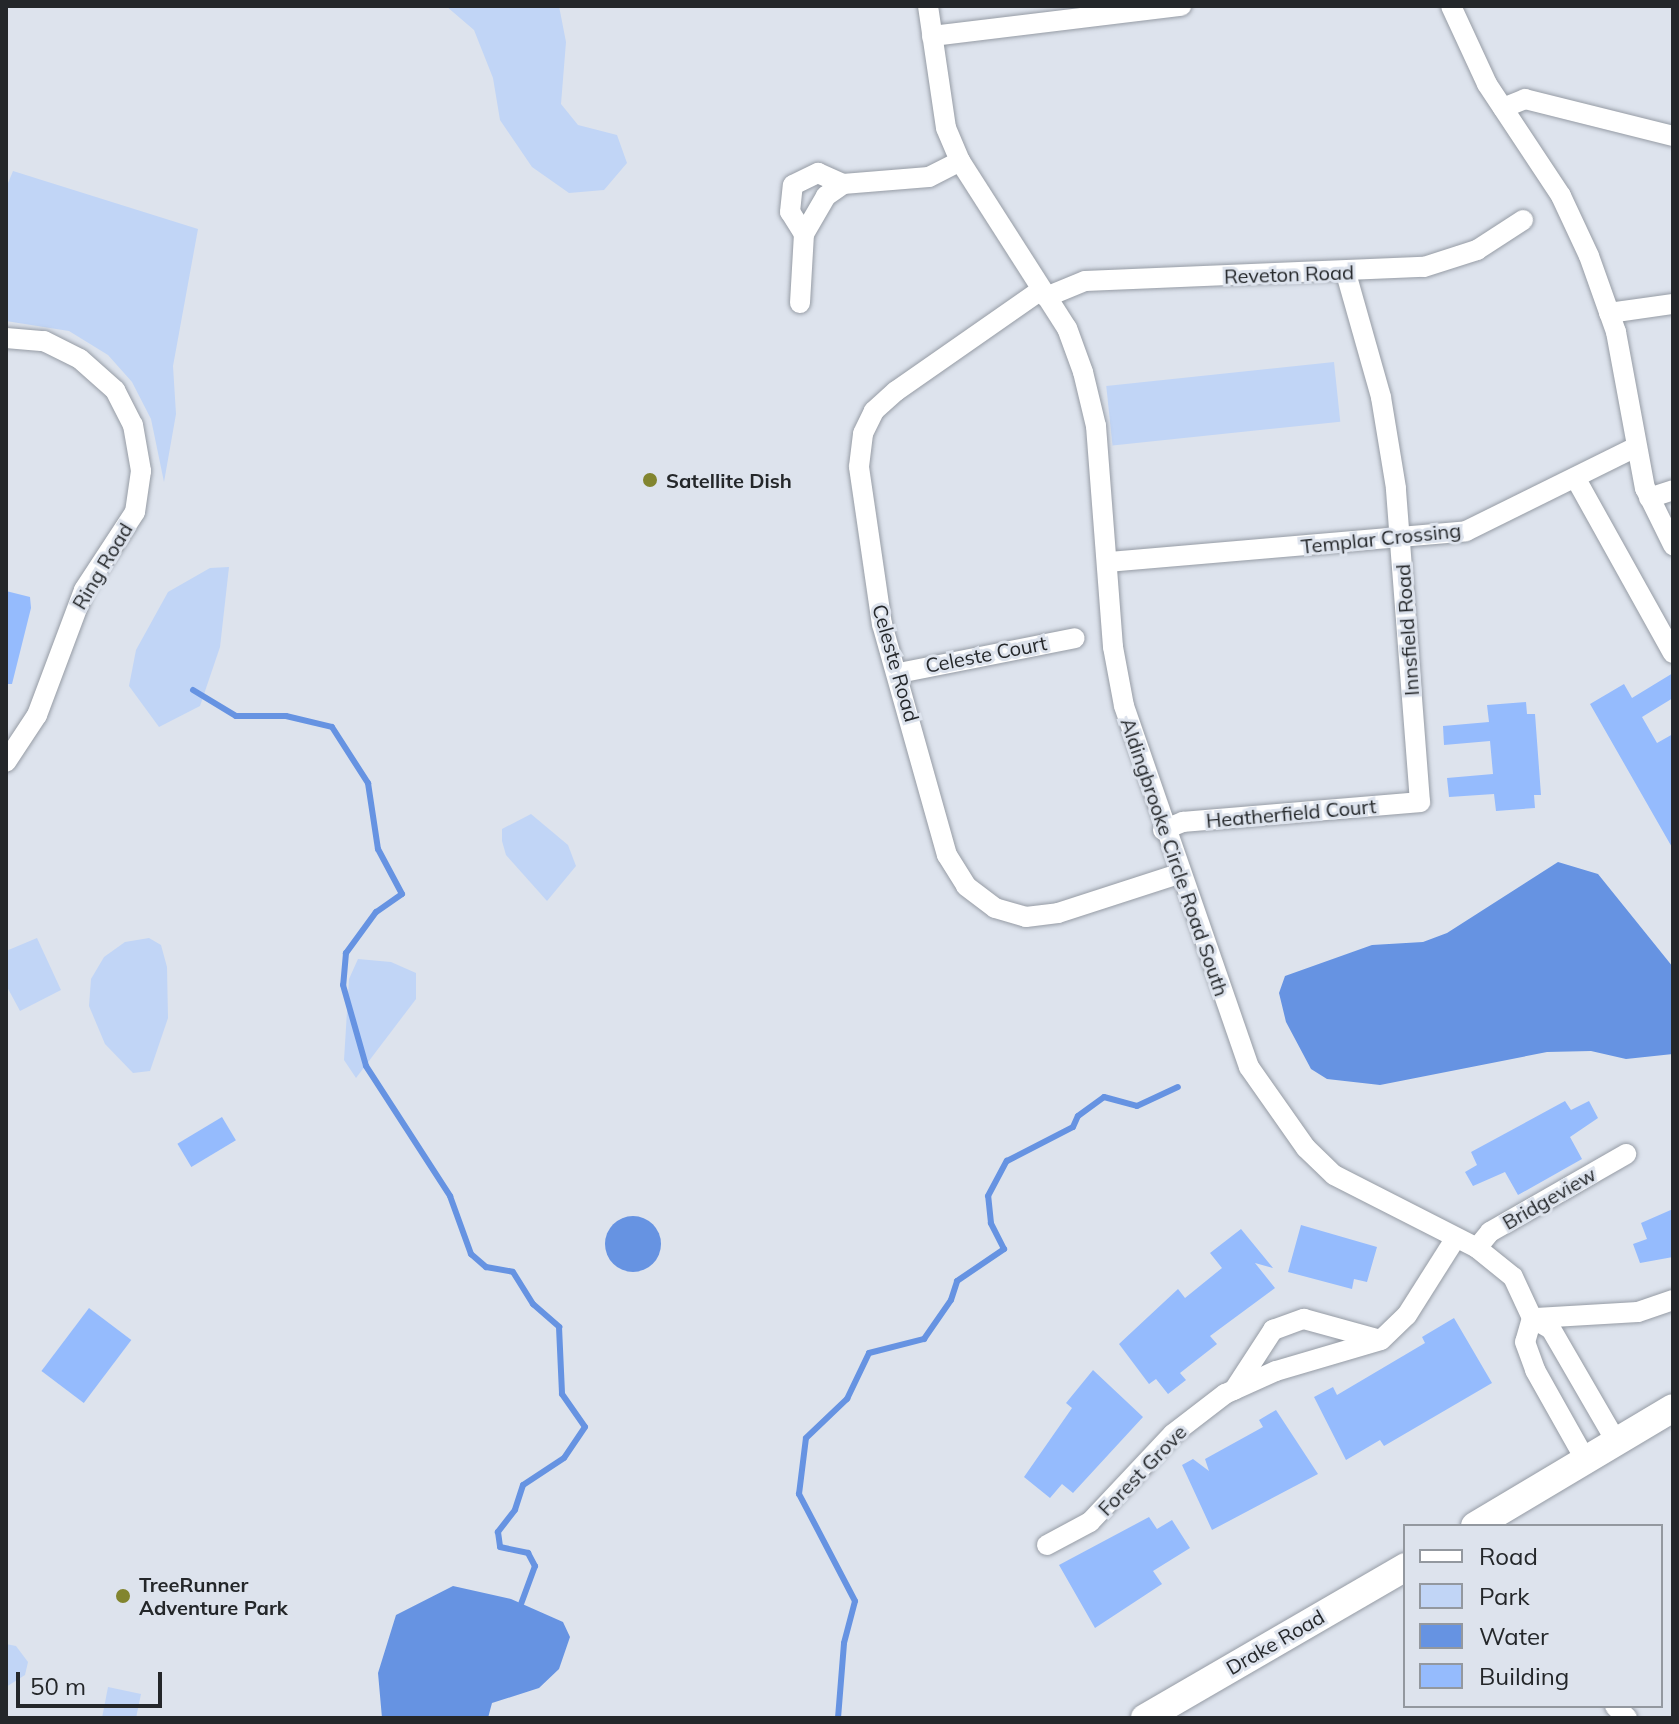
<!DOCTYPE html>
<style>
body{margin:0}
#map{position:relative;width:1679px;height:1724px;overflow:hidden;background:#dde3ed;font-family:Mulish,sans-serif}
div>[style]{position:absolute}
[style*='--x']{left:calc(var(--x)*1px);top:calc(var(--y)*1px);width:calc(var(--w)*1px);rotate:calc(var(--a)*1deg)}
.green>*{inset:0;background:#c1d5f6;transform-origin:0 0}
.water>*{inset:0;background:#6693e2}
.round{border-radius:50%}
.stream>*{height:6px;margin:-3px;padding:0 3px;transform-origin:3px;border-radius:3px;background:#6693e2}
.building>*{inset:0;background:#95bbfd;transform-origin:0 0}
.roads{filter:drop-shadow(0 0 2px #969ca5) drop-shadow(0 0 2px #969ca5)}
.street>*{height:20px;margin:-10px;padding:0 10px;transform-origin:10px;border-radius:10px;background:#fff}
.secondary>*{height:28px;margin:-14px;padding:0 14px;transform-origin:14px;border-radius:14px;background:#fff}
.dots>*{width:22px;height:22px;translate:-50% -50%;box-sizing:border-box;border:4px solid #dde3ed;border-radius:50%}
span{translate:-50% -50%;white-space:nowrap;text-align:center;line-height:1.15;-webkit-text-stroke:6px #dde3ed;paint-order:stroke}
.street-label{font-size:20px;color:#24272a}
.poi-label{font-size:20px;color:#24272a;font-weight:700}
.left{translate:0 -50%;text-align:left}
.frame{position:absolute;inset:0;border:8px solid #24272a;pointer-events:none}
.legend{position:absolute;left:1403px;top:1524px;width:260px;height:184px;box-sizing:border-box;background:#dde3ed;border:2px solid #93989f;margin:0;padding:10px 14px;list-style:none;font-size:24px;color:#24272a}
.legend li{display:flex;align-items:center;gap:16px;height:40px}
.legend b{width:40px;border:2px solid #93989f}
.scale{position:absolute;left:16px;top:1672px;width:146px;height:36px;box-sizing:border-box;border:4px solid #24272a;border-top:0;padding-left:10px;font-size:24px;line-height:28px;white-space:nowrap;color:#24272a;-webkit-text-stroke:6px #dde3ed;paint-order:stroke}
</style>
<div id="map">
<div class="green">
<i style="clip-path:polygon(446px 6px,559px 6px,566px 42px,561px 104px,578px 125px,617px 135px,627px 163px,604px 190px,569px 193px,532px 167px,500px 120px,493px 78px,474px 30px)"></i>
<i style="clip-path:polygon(13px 171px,198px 229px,173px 366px,176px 414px,164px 482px,151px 419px,132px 382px,108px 355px,69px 331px,6px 321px,6px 188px)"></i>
<i style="left:1334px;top:362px;width:60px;height:229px;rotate:84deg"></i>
<i style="clip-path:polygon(229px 567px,220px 647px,200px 706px,159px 727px,129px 686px,136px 650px,168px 592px,210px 568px)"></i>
<i style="clip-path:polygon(531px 814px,568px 845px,576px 866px,547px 901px,506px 855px,502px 841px,502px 829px)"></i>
<i style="clip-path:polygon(37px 938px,61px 990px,20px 1011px,6px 985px,6px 951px)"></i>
<i style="clip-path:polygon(149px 938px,161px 945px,167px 967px,168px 1018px,150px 1071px,133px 1073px,105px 1044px,89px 1006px,91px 979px,104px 957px,125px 942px)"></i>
<i style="clip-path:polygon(358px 959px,391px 962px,416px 973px,416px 999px,356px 1078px,344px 1060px,349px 979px)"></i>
<i style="clip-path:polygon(6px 1644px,16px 1646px,28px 1662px,25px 1675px,6px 1687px)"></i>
<i style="clip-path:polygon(108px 1687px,141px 1694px,136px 1718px,102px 1718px)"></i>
</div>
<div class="water">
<i style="clip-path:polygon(1558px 862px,1598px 874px,1673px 967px,1673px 1054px,1626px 1059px,1591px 1051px,1547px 1052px,1380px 1085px,1327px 1079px,1311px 1069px,1286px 1022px,1279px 993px,1285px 976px,1372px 945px,1423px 942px,1447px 933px)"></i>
<i class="round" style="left:605px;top:1216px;width:56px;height:56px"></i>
<i style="clip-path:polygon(453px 1586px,511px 1599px,563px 1622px,570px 1637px,559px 1669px,539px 1688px,492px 1703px,488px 1718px,382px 1718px,378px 1673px,396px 1615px)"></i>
</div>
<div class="stream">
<i style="--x:193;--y:690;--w:50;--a:31.2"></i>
<i style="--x:236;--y:716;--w:50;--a:0"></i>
<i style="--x:286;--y:716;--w:47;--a:13.4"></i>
<i style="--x:332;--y:727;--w:67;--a:57.3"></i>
<i style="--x:368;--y:783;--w:67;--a:81.4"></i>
<i style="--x:378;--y:849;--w:51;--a:61.9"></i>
<i style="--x:402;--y:894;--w:32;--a:145"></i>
<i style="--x:376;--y:912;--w:51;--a:126.2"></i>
<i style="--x:346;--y:953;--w:32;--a:95"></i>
<i style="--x:343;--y:985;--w:84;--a:74.1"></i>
<i style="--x:366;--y:1066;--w:155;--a:57.1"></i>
<i style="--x:450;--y:1196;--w:62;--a:70.1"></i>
<i style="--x:471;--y:1254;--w:20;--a:41"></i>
<i style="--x:486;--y:1267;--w:27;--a:10"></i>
<i style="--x:513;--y:1272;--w:38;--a:58"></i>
<i style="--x:533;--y:1304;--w:35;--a:41"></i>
<i style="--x:559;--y:1327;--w:67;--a:87.4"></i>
<i style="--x:562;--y:1394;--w:40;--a:55.1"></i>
<i style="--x:585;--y:1427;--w:37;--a:124"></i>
<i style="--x:564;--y:1458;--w:49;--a:146.6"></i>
<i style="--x:523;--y:1485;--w:26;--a:108"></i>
<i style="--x:515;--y:1510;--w:28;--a:128"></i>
<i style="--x:498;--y:1532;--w:15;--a:82"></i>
<i style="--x:500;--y:1547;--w:29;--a:12"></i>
<i style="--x:528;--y:1553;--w:15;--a:62"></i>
<i style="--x:535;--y:1566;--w:40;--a:110.2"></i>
<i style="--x:838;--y:1718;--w:75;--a:-85.4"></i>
<i style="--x:844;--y:1643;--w:43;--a:-75.3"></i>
<i style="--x:855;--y:1601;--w:121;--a:-117.6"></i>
<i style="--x:799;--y:1494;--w:56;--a:-82.9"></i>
<i style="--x:806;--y:1438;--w:57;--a:-43.6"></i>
<i style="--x:847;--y:1399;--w:51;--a:-64.4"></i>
<i style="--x:869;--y:1353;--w:57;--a:-14.3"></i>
<i style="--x:924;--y:1339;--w:47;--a:-55.3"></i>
<i style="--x:951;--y:1300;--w:20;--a:-72"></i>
<i style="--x:957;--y:1281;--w:57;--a:-34.2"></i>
<i style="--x:1004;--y:1249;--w:29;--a:-117"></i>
<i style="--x:991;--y:1223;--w:27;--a:-96"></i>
<i style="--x:988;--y:1196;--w:40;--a:-62"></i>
<i style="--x:1007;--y:1161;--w:74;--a:-27.3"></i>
<i style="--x:1073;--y:1127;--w:12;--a:-66"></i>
<i style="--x:1078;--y:1116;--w:32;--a:-36"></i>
<i style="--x:1104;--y:1097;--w:34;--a:15"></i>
<i style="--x:1137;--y:1106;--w:45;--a:-24.9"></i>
</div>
<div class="building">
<i style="clip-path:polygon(6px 591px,30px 597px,31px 608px,12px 684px,6px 684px)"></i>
<i style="clip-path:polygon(1673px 673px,1673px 698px,1642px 717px,1657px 743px,1673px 734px,1673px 849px,1590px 704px,1624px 684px,1632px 698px)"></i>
<i style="clip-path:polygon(1526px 702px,1527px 714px,1535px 714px,1541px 795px,1534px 795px,1535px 808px,1496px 811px,1494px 794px,1449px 797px,1447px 778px,1493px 774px,1490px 741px,1444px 745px,1443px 726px,1489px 722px,1487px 705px)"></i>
<i style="clip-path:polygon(1565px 1101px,1571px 1110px,1589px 1101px,1598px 1118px,1570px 1137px,1582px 1159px,1518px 1195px,1505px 1172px,1473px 1186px,1465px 1172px,1477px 1165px,1471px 1152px)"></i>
<i style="left:222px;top:1117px;width:27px;height:52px;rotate:59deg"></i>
<i style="clip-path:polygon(1673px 1209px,1673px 1257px,1640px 1263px,1633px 1244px,1647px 1239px,1641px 1223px)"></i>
<i style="clip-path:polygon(1301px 1225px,1377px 1247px,1367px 1282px,1354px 1279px,1352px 1289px,1288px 1272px)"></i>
<i style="clip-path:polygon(1241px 1229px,1273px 1268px,1255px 1263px,1275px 1288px,1210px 1336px,1217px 1344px,1180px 1373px,1186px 1380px,1168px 1394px,1156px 1379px,1149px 1384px,1119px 1344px,1178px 1289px,1185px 1298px,1222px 1268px,1210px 1253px)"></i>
<i style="left:89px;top:1308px;width:53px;height:79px;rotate:37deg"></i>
<i style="clip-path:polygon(1454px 1318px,1492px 1383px,1384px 1446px,1380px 1440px,1346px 1460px,1314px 1397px,1333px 1387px,1337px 1395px,1425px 1343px,1422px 1337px)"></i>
<i style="clip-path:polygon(1093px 1370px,1143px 1417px,1073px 1493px,1062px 1484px,1050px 1498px,1024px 1477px,1072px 1408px,1066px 1403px)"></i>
<i style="clip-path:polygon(1276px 1410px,1318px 1474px,1212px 1530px,1182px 1465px,1193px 1459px,1209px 1471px,1205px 1459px,1263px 1427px,1259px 1420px)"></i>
<i style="clip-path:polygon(1149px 1517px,1157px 1529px,1172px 1520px,1190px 1548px,1153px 1571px,1162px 1584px,1095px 1628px,1059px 1565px)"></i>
</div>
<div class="roads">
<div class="street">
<i style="--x:928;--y:6;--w:123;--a:81.6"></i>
<i style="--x:946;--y:128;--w:36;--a:67"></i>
<i style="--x:960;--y:161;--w:198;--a:57.4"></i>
<i style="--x:1067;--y:328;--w:47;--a:70"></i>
<i style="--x:1083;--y:372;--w:56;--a:76.5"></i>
<i style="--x:1096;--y:426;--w:222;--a:85.6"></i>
<i style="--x:1113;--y:647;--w:60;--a:79.4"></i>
<i style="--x:1124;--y:706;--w:382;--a:70.9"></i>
<i style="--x:1249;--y:1067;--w:99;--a:54.9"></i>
<i style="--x:1306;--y:1148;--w:39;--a:44"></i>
<i style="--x:1334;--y:1175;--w:161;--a:27"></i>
<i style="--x:1477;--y:1248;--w:46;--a:38.9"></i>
<i style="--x:1513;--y:1277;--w:45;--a:65.1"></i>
<i style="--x:1532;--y:1318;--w:25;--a:106"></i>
<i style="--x:1525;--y:1342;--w:30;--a:70"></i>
<i style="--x:1535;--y:1370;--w:104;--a:60.7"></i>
<i style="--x:1451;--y:6;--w:86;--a:65.2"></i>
<i style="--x:1487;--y:84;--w:134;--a:56.5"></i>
<i style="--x:1561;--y:196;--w:66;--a:65"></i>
<i style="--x:1589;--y:256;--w:81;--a:70.4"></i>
<i style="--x:1616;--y:332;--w:159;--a:79.5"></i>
<i style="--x:1645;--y:488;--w:64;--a:63.8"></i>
<i style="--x:932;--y:36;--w:251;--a:-6.9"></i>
<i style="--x:1503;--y:108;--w:24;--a:-22"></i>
<i style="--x:1525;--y:99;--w:153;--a:14"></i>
<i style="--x:804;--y:234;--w:26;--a:-122"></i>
<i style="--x:790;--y:212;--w:27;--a:-84"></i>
<i style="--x:793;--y:185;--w:28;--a:-26"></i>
<i style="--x:818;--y:173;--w:27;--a:24"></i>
<i style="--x:1041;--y:290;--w:177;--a:145.1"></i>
<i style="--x:896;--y:391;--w:30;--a:138"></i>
<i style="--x:874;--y:411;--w:25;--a:116"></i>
<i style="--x:863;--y:434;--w:33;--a:97"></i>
<i style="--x:859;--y:467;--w:159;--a:81.7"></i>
<i style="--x:882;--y:624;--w:240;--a:74.3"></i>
<i style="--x:947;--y:855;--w:36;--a:58"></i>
<i style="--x:966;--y:886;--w:36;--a:37"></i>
<i style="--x:995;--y:908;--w:32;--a:16"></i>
<i style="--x:1026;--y:917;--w:32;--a:-7"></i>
<i style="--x:1058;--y:913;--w:129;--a:-18"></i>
<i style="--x:1046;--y:297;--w:42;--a:-22.3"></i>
<i style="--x:1085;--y:281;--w:339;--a:-2.4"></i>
<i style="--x:1424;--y:267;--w:56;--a:-17.8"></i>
<i style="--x:1477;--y:250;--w:55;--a:-33.1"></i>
<i style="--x:800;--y:303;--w:69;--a:-86.7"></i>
<i style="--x:804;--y:234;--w:44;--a:-59.9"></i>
<i style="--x:826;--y:196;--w:21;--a:-35"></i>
<i style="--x:843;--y:184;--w:86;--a:-4.7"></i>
<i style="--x:929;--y:177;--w:35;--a:-27"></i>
<i style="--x:1609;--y:313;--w:65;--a:-8"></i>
<i style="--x:6;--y:338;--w:38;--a:5"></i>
<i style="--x:44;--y:341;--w:40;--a:26.6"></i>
<i style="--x:80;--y:359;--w:47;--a:41.5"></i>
<i style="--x:115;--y:390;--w:39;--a:63"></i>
<i style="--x:133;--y:425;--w:47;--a:80.1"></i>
<i style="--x:141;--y:471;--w:41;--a:98.3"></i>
<i style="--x:135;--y:512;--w:93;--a:123.2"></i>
<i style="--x:84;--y:590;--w:134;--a:110.6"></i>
<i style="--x:37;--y:715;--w:56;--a:123.4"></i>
<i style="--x:1576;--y:479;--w:199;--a:60.9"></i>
<i style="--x:1649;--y:498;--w:25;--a:-18"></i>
<i style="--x:1108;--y:562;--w:359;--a:-4.9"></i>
<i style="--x:1466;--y:531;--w:190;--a:-26.3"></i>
<i style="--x:899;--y:673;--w:179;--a:-11.2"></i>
<i style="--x:1163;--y:830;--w:22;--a:-22"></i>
<i style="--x:1183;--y:822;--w:238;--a:-4.8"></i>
<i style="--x:1420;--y:802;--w:315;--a:-94.4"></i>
<i style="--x:1396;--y:488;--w:92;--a:-99.4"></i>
<i style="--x:1381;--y:397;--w:129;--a:-105.8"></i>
<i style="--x:1477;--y:1248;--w:21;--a:-51"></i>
<i style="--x:1490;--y:1232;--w:157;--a:-29.8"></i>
<i style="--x:1532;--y:1318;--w:22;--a:30"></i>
<i style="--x:1551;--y:1329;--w:132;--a:59.9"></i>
<i style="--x:1536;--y:1318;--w:102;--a:-3.4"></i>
<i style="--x:1638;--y:1312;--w:37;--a:-19"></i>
<i style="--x:1234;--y:1390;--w:72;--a:-57"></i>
<i style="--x:1273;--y:1330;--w:33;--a:-20"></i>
<i style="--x:1304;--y:1319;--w:76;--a:15.3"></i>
<i style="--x:1047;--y:1545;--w:49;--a:-28.1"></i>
<i style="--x:1090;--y:1522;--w:121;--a:-46.7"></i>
<i style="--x:1173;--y:1434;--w:66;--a:-37.6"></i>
<i style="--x:1225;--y:1394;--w:56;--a:-24.3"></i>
<i style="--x:1276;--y:1371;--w:109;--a:-16.4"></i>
<i style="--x:1381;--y:1340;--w:36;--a:-44"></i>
<i style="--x:1407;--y:1315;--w:90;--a:-57.7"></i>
<i style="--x:1615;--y:1706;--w:17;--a:45"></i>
</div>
<div class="secondary">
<i style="--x:1475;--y:1526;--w:230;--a:-30.8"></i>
<i style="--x:1145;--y:1718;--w:301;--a:-30.1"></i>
</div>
</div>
<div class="dots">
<i style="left:650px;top:480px;background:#82852f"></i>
<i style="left:123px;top:1596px;background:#82852f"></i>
</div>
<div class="street-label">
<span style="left:1289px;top:274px;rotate:-2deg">Reveton Road</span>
<span style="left:1381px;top:538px;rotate:-6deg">Templar Crossing</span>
<span style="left:102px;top:566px;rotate:-59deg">Ring Road</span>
<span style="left:1407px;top:630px;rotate:-94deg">Innsfield Road</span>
<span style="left:986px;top:654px;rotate:-11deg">Celeste Court</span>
<span style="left:896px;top:663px;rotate:74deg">Celeste Road</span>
<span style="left:1291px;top:813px;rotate:-5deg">Heatherfield Court</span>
<span style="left:1175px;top:857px;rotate:71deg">Aldingbrooke Circle Road South</span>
<span style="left:1549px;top:1198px;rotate:-30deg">Bridgeview</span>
<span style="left:1142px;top:1470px;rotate:-46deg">Forest Grove</span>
<span style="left:1275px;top:1642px;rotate:-30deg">Drake Road</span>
</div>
<div class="poi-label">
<span class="left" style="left:666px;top:480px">Satellite Dish</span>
<span class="left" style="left:139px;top:1596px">TreeRunner<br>Adventure Park</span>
</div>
<div class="frame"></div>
<ul class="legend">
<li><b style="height:10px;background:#fff"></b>Road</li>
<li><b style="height:22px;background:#c1d5f6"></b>Park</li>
<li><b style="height:22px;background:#6693e2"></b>Water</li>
<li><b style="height:22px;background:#95bbfd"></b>Building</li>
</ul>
<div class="scale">50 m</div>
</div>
